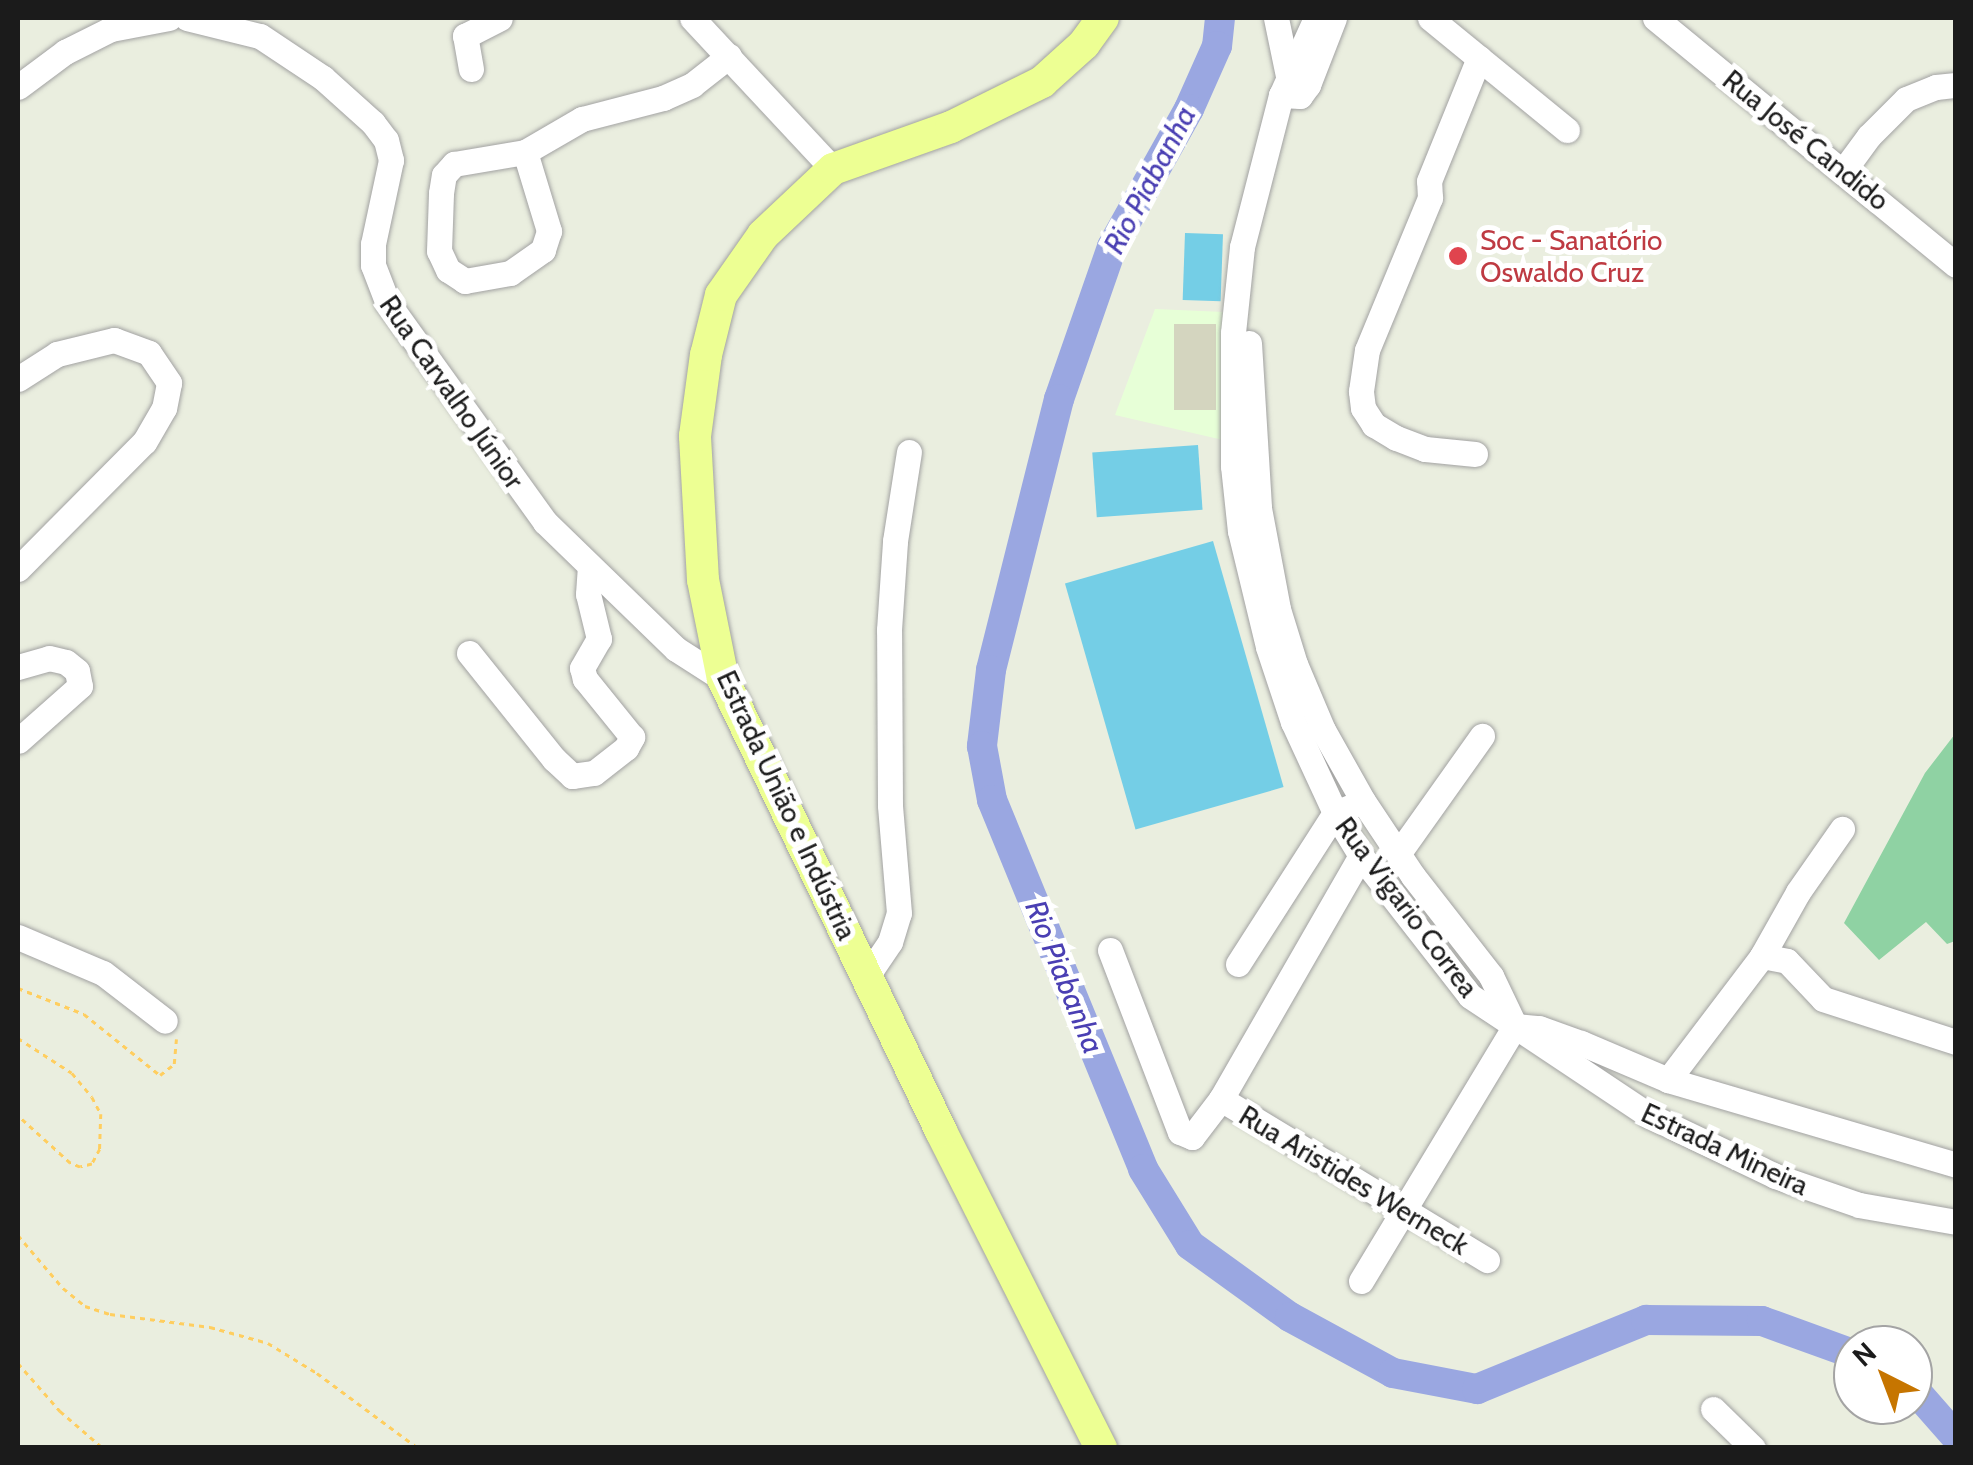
<!DOCTYPE html>
<meta charset="utf-8">
<style>
body{margin:0}
#map{position:relative;width:1973px;height:1465px;overflow:hidden;background:#eaeedf;font-family:Cabin,sans-serif}
div>[style]{position:absolute}
[style*='--x']{left:calc(var(--x)*1px);top:calc(var(--y)*1px);width:calc(var(--w)*1px);rotate:calc(var(--a)*1deg)}
.education>*{inset:0;background:#e7ffd7}
.forest>*{inset:0;background:#8fd2a3}
.pitch>*{inset:0;background:#74cee6;transform-origin:0 0}
.river>*{height:30px;margin:-15px;padding:0 15px;transform-origin:15px;border-radius:15px;background:#9aa7e1}
.building>*{inset:0;background:#d4d5bf;transform-origin:0 0}
.path>*{height:2.5px;margin-top:-1.25px;transform-origin:0;background:repeating-linear-gradient(90deg,#ffce5f 0 5px,transparent 0 10px)}
.roads{filter:drop-shadow(0 0 2px #a2a2a2) drop-shadow(0 0 2px #a2a2a2)}
.minor>*{height:25px;margin:-12.5px;padding:0 12.5px;transform-origin:12.5px;border-radius:12.5px;background:#fff}
.major>*{height:32px;margin:-16px;padding:0 16px;transform-origin:16px;border-radius:16px;background:#edff93}
.dots>*{width:28px;height:28px;translate:-50% -50%;box-sizing:border-box;border:5px solid #fff;border-radius:50%}
span{translate:-50% -50%;white-space:nowrap;text-align:center;line-height:1.15;-webkit-text-stroke:10px #fff;paint-order:stroke}
.street-label{font-size:28px;color:#1b1b1b}
.health-label{font-size:28px;color:#be3a42}
.left{translate:0 -50%;text-align:left}
.water-label{font-size:30px;color:#4a3fb3;font-style:italic}
.frame{position:absolute;inset:0;border:20px solid #1b1b1b;pointer-events:none}
.north{position:absolute;left:1833px;top:1325px;width:100px;height:100px;box-sizing:border-box;background:#fff;border:2px solid #a4a4a4;border-radius:50%;rotate:318deg;font-size:28px;font-weight:700;line-height:40px;text-align:center;color:#1b1b1b}
.north::after{content:'';display:block;margin:auto;width:35px;height:45px;background:#c67500;clip-path:polygon(50% 0,100% 100%,50% 72%,0 100%)}
</style>
<div id="map">
<div class="education">
<i style="clip-path:polygon(1155px 309px,1224px 312px,1223px 440px,1115px 415px)"></i>
</div>
<div class="forest">
<i style="clip-path:polygon(1955px 734px,1955px 941px,1947px 944px,1926px 922px,1879px 960px,1844px 923px,1925px 773px)"></i>
</div>
<div class="pitch">
<i style="left:1185px;top:233px;width:38px;height:67px;rotate:2deg"></i>
<i style="left:1198px;top:445px;width:65px;height:106px;rotate:86deg"></i>
<i style="left:1213px;top:541px;width:256px;height:154px;rotate:74deg"></i>
</div>
<div class="river">
<i style="--x:1220;--y:18;--w:28;--a:96"></i>
<i style="--x:1217;--y:46;--w:69;--a:114"></i>
<i style="--x:1189;--y:109;--w:158;--a:119.2"></i>
<i style="--x:1112;--y:247;--w:161;--a:109.2"></i>
<i style="--x:1059;--y:399;--w:279;--a:104.1"></i>
<i style="--x:991;--y:670;--w:77;--a:96.8"></i>
<i style="--x:982;--y:746;--w:55;--a:79.5"></i>
<i style="--x:992;--y:800;--w:399;--a:67.7"></i>
<i style="--x:1143;--y:1169;--w:89;--a:58.3"></i>
<i style="--x:1190;--y:1245;--w:123;--a:35.8"></i>
<i style="--x:1290;--y:1317;--w:117;--a:28.5"></i>
<i style="--x:1393;--y:1373;--w:86;--a:10.8"></i>
<i style="--x:1477;--y:1389;--w:183;--a:-22.2"></i>
<i style="--x:1646;--y:1320;--w:116;--a:0.5"></i>
<i style="--x:1762;--y:1321;--w:97;--a:19.9"></i>
<i style="--x:1913;--y:1388;--w:65;--a:48.7"></i>
</div>
<div class="building">
<i style="left:1174px;top:324px;width:42px;height:86px"></i>
</div>
<div class="path">
<i style="--x:18;--y:988;--w:71;--a:21.5"></i>
<i style="--x:84;--y:1014;--w:97;--a:38.8"></i>
<i style="--x:160;--y:1075;--w:18;--a:-38"></i>
<i style="--x:174;--y:1064;--w:25;--a:-85"></i>
<i style="--x:18;--y:1038;--w:64;--a:32.9"></i>
<i style="--x:72;--y:1073;--w:31;--a:50"></i>
<i style="--x:92;--y:1097;--w:19;--a:62"></i>
<i style="--x:101;--y:1114;--w:35;--a:92"></i>
<i style="--x:100;--y:1149;--w:17;--a:118"></i>
<i style="--x:92;--y:1164;--w:12;--a:166"></i>
<i style="--x:80;--y:1167;--w:11;--a:-158"></i>
<i style="--x:70;--y:1163;--w:70;--a:-137.9"></i>
<i style="--x:18;--y:1235;--w:70;--a:49.7"></i>
<i style="--x:63;--y:1288;--w:28;--a:39"></i>
<i style="--x:85;--y:1306;--w:26;--a:18"></i>
<i style="--x:110;--y:1314;--w:101;--a:7.4"></i>
<i style="--x:210;--y:1327;--w:60;--a:15.4"></i>
<i style="--x:268;--y:1343;--w:57;--a:31.5"></i>
<i style="--x:317;--y:1373;--w:126;--a:36.6"></i>
<i style="--x:18;--y:1363;--w:64;--a:48.8"></i>
<i style="--x:60;--y:1411;--w:57;--a:40.7"></i>
</div>
<div class="roads">
<div class="minor">
<i style="--x:187;--y:18;--w:75;--a:13.9"></i>
<i style="--x:260;--y:36;--w:76;--a:33.7"></i>
<i style="--x:323;--y:78;--w:67;--a:42"></i>
<i style="--x:373;--y:123;--w:21;--a:53"></i>
<i style="--x:386;--y:140;--w:21;--a:76"></i>
<i style="--x:391;--y:160;--w:86;--a:102.1"></i>
<i style="--x:373;--y:244;--w:21;--a:90"></i>
<i style="--x:373;--y:265;--w:40;--a:69"></i>
<i style="--x:387;--y:302;--w:271;--a:54.3"></i>
<i style="--x:545;--y:522;--w:182;--a:44.1"></i>
<i style="--x:676;--y:649;--w:56;--a:32.6"></i>
<i style="--x:692;--y:18;--w:207;--a:47"></i>
<i style="--x:1276;--y:18;--w:59;--a:78.3"></i>
<i style="--x:1316;--y:18;--w:85;--a:114.4"></i>
<i style="--x:1281;--y:95;--w:157;--a:104.4"></i>
<i style="--x:1242;--y:247;--w:86;--a:96"></i>
<i style="--x:1233;--y:333;--w:133;--a:90"></i>
<i style="--x:1233;--y:466;--w:65;--a:83.9"></i>
<i style="--x:1240;--y:531;--w:119;--a:76.4"></i>
<i style="--x:1268;--y:647;--w:79;--a:71.6"></i>
<i style="--x:1293;--y:722;--w:100;--a:65.2"></i>
<i style="--x:1335;--y:813;--w:50;--a:58.8"></i>
<i style="--x:1361;--y:856;--w:177;--a:52.1"></i>
<i style="--x:1470;--y:996;--w:54;--a:33.7"></i>
<i style="--x:1515;--y:1026;--w:24;--a:5"></i>
<i style="--x:1539;--y:1028;--w:45;--a:19.7"></i>
<i style="--x:1581;--y:1043;--w:95;--a:23"></i>
<i style="--x:1668;--y:1080;--w:300;--a:16.4"></i>
<i style="--x:1430;--y:18;--w:177;--a:39.3"></i>
<i style="--x:1655;--y:18;--w:389;--a:39.4"></i>
<i style="--x:471;--y:69;--w:34;--a:-100"></i>
<i style="--x:465;--y:36;--w:39;--a:-27"></i>
<i style="--x:18;--y:87;--w:59;--a:-36.7"></i>
<i style="--x:65;--y:52;--w:51;--a:-26.6"></i>
<i style="--x:111;--y:29;--w:59;--a:-10.7"></i>
<i style="--x:1281;--y:95;--w:19;--a:3"></i>
<i style="--x:1300;--y:96;--w:14;--a:-54"></i>
<i style="--x:1308;--y:85;--w:72;--a:-68.8"></i>
<i style="--x:525;--y:152;--w:83;--a:73.1"></i>
<i style="--x:549;--y:231;--w:20;--a:108"></i>
<i style="--x:543;--y:250;--w:40;--a:145.1"></i>
<i style="--x:510;--y:273;--w:46;--a:169.9"></i>
<i style="--x:465;--y:281;--w:20;--a:-147"></i>
<i style="--x:448;--y:270;--w:21;--a:-115"></i>
<i style="--x:439;--y:251;--w:58;--a:-88"></i>
<i style="--x:441;--y:193;--w:18;--a:-81"></i>
<i style="--x:444;--y:175;--w:15;--a:-48"></i>
<i style="--x:454;--y:164;--w:72;--a:-9.6"></i>
<i style="--x:525;--y:152;--w:66;--a:-30.1"></i>
<i style="--x:582;--y:119;--w:84;--a:-14.5"></i>
<i style="--x:663;--y:98;--w:32;--a:-24"></i>
<i style="--x:692;--y:85;--w:47;--a:-38.1"></i>
<i style="--x:1844;--y:170;--w:42;--a:-53.7"></i>
<i style="--x:1869;--y:136;--w:52;--a:-45"></i>
<i style="--x:1906;--y:99;--w:32;--a:-22"></i>
<i style="--x:1936;--y:87;--w:20;--a:-6"></i>
<i style="--x:1249;--y:343;--w:165;--a:86.5"></i>
<i style="--x:1259;--y:508;--w:103;--a:79.3"></i>
<i style="--x:1278;--y:609;--w:58;--a:72.8"></i>
<i style="--x:1295;--y:664;--w:72;--a:67"></i>
<i style="--x:1323;--y:730;--w:81;--a:60.6"></i>
<i style="--x:1363;--y:801;--w:90;--a:56.3"></i>
<i style="--x:1413;--y:876;--w:127;--a:52"></i>
<i style="--x:1491;--y:976;--w:55;--a:64.4"></i>
<i style="--x:1515;--y:1026;--w:162;--a:33.7"></i>
<i style="--x:1650;--y:1116;--w:139;--a:25.6"></i>
<i style="--x:1775;--y:1176;--w:89;--a:19"></i>
<i style="--x:1859;--y:1205;--w:98;--a:9.9"></i>
<i style="--x:18;--y:379;--w:46;--a:-32.7"></i>
<i style="--x:57;--y:354;--w:59;--a:-13.8"></i>
<i style="--x:114;--y:340;--w:37;--a:20"></i>
<i style="--x:149;--y:353;--w:36;--a:56"></i>
<i style="--x:169;--y:383;--w:25;--a:101"></i>
<i style="--x:164;--y:408;--w:39;--a:120"></i>
<i style="--x:144;--y:442;--w:179;--a:134.8"></i>
<i style="--x:1475;--y:454;--w:50;--a:-174.3"></i>
<i style="--x:1425;--y:449;--w:31;--a:-159"></i>
<i style="--x:1396;--y:438;--w:26;--a:-149"></i>
<i style="--x:1374;--y:425;--w:20;--a:-123"></i>
<i style="--x:1363;--y:408;--w:17;--a:-97"></i>
<i style="--x:1361;--y:391;--w:41;--a:-81.7"></i>
<i style="--x:1367;--y:350;--w:165;--a:-67.5"></i>
<i style="--x:1430;--y:198;--w:17;--a:-93"></i>
<i style="--x:1429;--y:181;--w:133;--a:-67.9"></i>
<i style="--x:469;--y:653;--w:136;--a:51.3"></i>
<i style="--x:554;--y:759;--w:25;--a:43"></i>
<i style="--x:572;--y:776;--w:22;--a:-8"></i>
<i style="--x:594;--y:773;--w:41;--a:-38"></i>
<i style="--x:626;--y:748;--w:13;--a:-61"></i>
<i style="--x:632;--y:737;--w:75;--a:-129"></i>
<i style="--x:585;--y:679;--w:11;--a:-105"></i>
<i style="--x:582;--y:668;--w:34;--a:-60"></i>
<i style="--x:599;--y:639;--w:46;--a:-103.7"></i>
<i style="--x:588;--y:594;--w:27;--a:-86"></i>
<i style="--x:18;--y:667;--w:32;--a:-16"></i>
<i style="--x:49;--y:658;--w:17;--a:13"></i>
<i style="--x:66;--y:662;--w:14;--a:39"></i>
<i style="--x:77;--y:671;--w:15;--a:79"></i>
<i style="--x:80;--y:686;--w:83;--a:138.4"></i>
<i style="--x:1398;--y:854;--w:145;--a:-54.6"></i>
<i style="--x:18;--y:937;--w:92;--a:23"></i>
<i style="--x:103;--y:973;--w:78;--a:37.7"></i>
<i style="--x:1110;--y:950;--w:195;--a:69"></i>
<i style="--x:1180;--y:1132;--w:13;--a:23"></i>
<i style="--x:1192;--y:1137;--w:48;--a:-52.7"></i>
<i style="--x:1221;--y:1099;--w:280;--a:-60.1"></i>
<i style="--x:1762;--y:956;--w:25;--a:11"></i>
<i style="--x:1787;--y:961;--w:52;--a:46.5"></i>
<i style="--x:1823;--y:999;--w:140;--a:17.9"></i>
<i style="--x:1238;--y:964;--w:179;--a:-57.3"></i>
<i style="--x:1335;--y:813;--w:16;--a:-22"></i>
<i style="--x:867;--y:976;--w:41;--a:-55.9"></i>
<i style="--x:890;--y:942;--w:30;--a:-73"></i>
<i style="--x:899;--y:913;--w:108;--a:-94.8"></i>
<i style="--x:890;--y:805;--w:175;--a:-90.3"></i>
<i style="--x:889;--y:630;--w:89;--a:-86.1"></i>
<i style="--x:895;--y:541;--w:90;--a:-81.1"></i>
<i style="--x:1668;--y:1080;--w:156;--a:-52.8"></i>
<i style="--x:1762;--y:956;--w:73;--a:-60.6"></i>
<i style="--x:1798;--y:892;--w:77;--a:-55.1"></i>
<i style="--x:1221;--y:1099;--w:311;--a:31.2"></i>
<i style="--x:1361;--y:1281;--w:298;--a:-58.9"></i>
<i style="--x:1713;--y:1409;--w:56;--a:44.3"></i>
</div>
<div class="major">
<i style="--x:1101;--y:1448;--w:355;--a:-116.8"></i>
<i style="--x:941;--y:1131;--w:502;--a:-115.75"></i>
<i style="--x:723;--y:679;--w:101;--a:-101.4"></i>
<i style="--x:703;--y:580;--w:144;--a:-93.2"></i>
<i style="--x:695;--y:436;--w:82;--a:-82.3"></i>
<i style="--x:706;--y:355;--w:62;--a:-76"></i>
<i style="--x:721;--y:295;--w:73;--a:-55"></i>
<i style="--x:763;--y:235;--w:96;--a:-43.3"></i>
<i style="--x:833;--y:169;--w:125;--a:-19.6"></i>
<i style="--x:951;--y:127;--w:102;--a:-26.3"></i>
<i style="--x:1042;--y:82;--w:57;--a:-42.1"></i>
<i style="--x:1084;--y:44;--w:32;--a:-54"></i>
</div>
</div>
<div class="dots">
<i style="left:1458px;top:256px;background:#e0444e"></i>
</div>
<div class="street-label">
<span style="left:1806px;top:140px;rotate:39deg">Rua José Candido</span>
<span style="left:452px;top:392px;rotate:55deg">Rua Carvalho Júnior</span>
<span style="left:787px;top:805px;rotate:65deg">Estrada União e Indústria</span>
<span style="left:1407px;top:907px;rotate:53deg">Rua Vigario Correa</span>
<span style="left:1725px;top:1149px;rotate:25deg">Estrada Mineira</span>
<span style="left:1354px;top:1180px;rotate:31deg">Rua Aristides Werneck</span>
</div>
<div class="health-label">
<span class="left" style="left:1480px;top:256px">Soc - Sanatório<br>Oswaldo Cruz</span>
</div>
<div class="water-label">
<span style="left:1150px;top:180px;rotate:-62deg">Rio Piabanha</span>
<span style="left:1064px;top:977px;rotate:68deg">Rio Piabanha</span>
</div>
<div class="frame"></div>
<div class="north">N</div>
</div>
